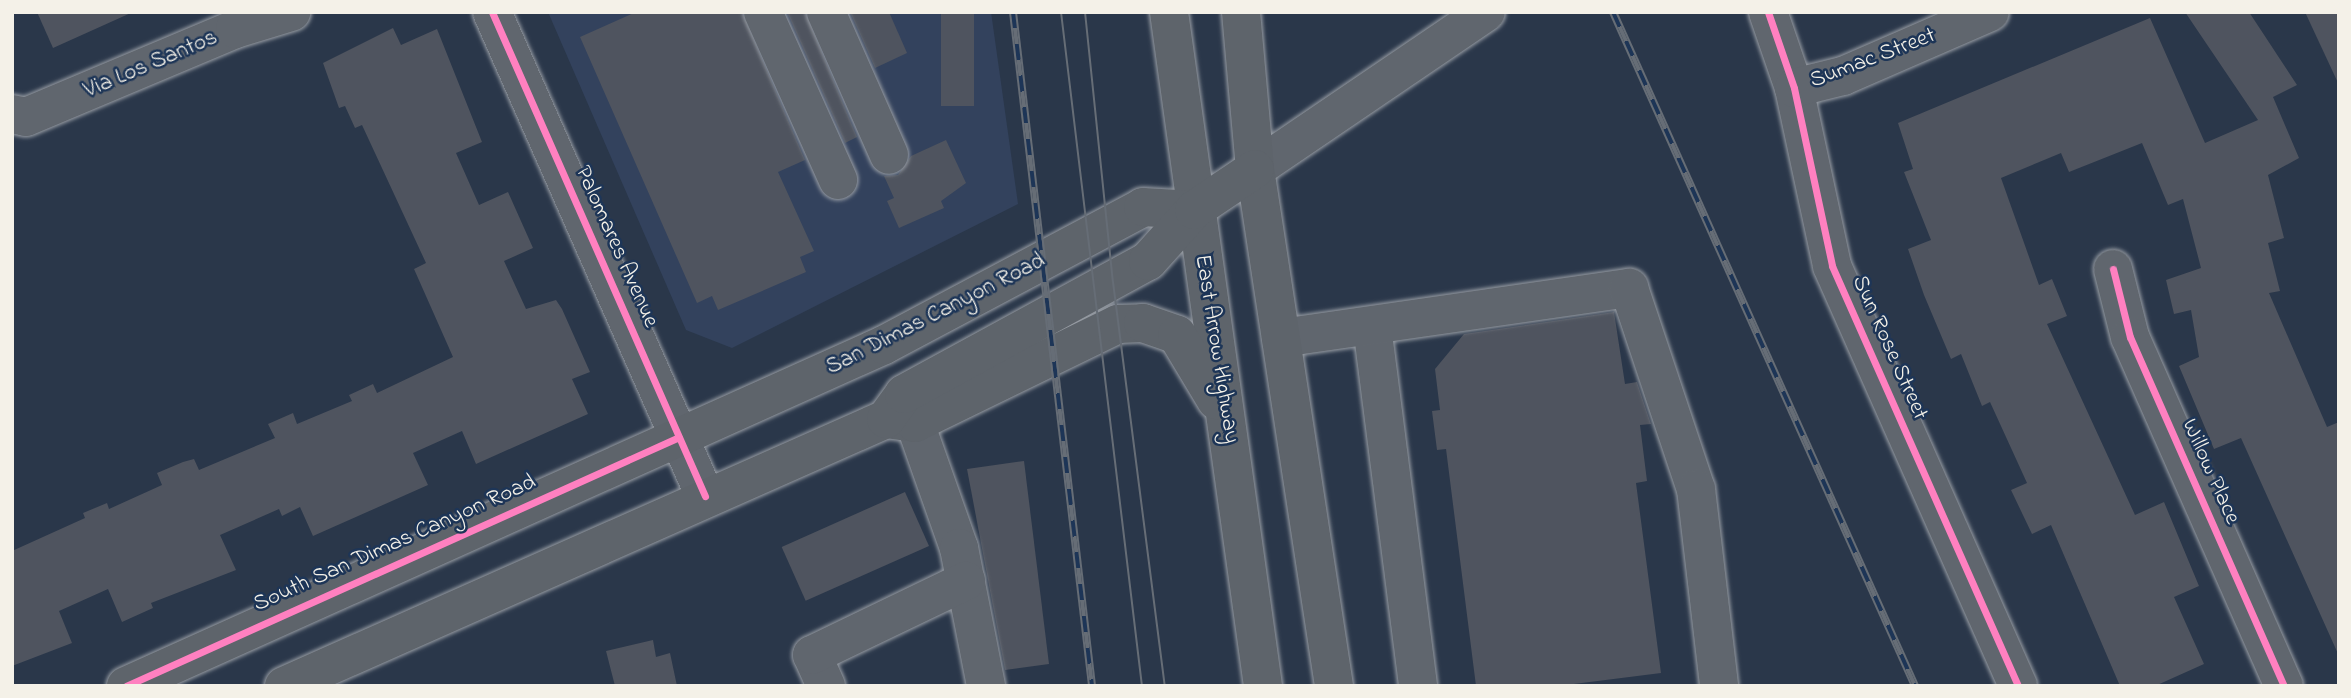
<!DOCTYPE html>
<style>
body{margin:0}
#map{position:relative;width:2351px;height:698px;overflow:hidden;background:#2a374a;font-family:"Indie Flower",sans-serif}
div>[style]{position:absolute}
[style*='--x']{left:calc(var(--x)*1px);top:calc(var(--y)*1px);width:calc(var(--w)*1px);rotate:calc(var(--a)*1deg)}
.built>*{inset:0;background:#33425d}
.building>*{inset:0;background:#4f545f;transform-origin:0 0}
.roads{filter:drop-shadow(0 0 2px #979ca3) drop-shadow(0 0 2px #979ca3)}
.minor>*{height:38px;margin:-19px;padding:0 19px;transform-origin:19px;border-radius:19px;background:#60666e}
.major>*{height:38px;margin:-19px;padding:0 19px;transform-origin:19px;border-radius:19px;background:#5e646b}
.tram>*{height:2px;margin:-1px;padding:0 1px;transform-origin:1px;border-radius:1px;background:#666d76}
.rail>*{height:8px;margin-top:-4px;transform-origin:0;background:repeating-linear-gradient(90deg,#1d3557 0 16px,#666d76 0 32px);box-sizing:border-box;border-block:2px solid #666d76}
.cycleway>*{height:7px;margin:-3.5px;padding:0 3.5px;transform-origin:3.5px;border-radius:3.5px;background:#ff80c0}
span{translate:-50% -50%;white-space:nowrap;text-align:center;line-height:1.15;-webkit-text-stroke:5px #1d3557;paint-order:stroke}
.street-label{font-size:23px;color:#f4f1e8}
.frame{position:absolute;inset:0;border:14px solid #f4f1e8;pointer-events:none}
</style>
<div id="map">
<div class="built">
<i style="clip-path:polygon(548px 12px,991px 12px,1018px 204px,732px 348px,686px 330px)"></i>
</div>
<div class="building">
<i style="clip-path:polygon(37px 12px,133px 12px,53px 48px)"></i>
<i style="clip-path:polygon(636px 12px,742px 12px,805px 160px,778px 172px,814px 251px,800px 257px,806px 272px,718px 310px,712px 296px,697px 303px,580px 37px)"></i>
<i style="clip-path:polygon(787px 12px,805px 12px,857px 137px,845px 143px)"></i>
<i style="clip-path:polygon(850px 12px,889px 12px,907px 53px,875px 68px)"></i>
<i style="left:941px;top:12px;width:33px;height:94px"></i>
<i style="clip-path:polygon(2185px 12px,2249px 12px,2297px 85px,2273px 97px,2299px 158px,2268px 175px,2284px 238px,2268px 243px,2280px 291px,2269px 293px,2327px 427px,2339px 422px,2339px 656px,2241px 438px,2214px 449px,2179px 366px,2199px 357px,2191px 310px,2174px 314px,2166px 280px,2201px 268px,2183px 199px,2168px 205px,2142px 143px,2069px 172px,2061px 153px,2001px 178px,2039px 285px,2052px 279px,2067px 316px,2047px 324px,2135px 515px,2164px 502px,2199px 586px,2174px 597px,2204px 664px,2155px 686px,2120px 686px,2051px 525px,2032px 534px,2011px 490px,2027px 483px,1990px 402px,1982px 406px,1961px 354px,1951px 359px,1924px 295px,1908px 249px,1931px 240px,1904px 172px,1913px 169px,1898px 123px,2150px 18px,2205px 143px,2258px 120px)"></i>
<i style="clip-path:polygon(2305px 12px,2339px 12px,2339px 85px)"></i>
<i style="clip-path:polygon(393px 28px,401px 45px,437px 29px,482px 142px,456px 153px,479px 205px,508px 192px,533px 248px,504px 261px,526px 309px,556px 300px,562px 309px,590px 372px,572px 379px,588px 414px,476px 464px,462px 431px,413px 453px,428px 485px,313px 536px,300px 507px,282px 516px,279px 509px,220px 535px,236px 570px,151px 603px,153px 608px,122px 622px,108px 589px,59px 611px,72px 643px,12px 666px,12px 551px,85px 518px,83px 513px,107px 503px,109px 509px,162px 485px,157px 473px,183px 462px,194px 459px,199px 470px,275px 438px,268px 424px,293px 413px,297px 424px,352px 401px,349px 395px,373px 384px,377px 393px,453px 357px,414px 269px,426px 263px,362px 125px,355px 128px,345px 106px,339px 108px,323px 63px)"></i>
<i style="clip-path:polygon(946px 140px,966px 183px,941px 201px,944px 208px,899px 228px,887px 201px,894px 198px,884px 176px,898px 175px,911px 156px)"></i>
<i style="clip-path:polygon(1614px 312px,1625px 384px,1637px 382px,1651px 424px,1640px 425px,1647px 481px,1636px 483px,1661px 673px,1558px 686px,1476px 686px,1446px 449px,1437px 450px,1432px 411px,1440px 410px,1435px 369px,1464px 334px)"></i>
<i style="clip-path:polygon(1024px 461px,1049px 664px,1005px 670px,967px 469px)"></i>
<i style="left:905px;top:492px;width:59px;height:135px;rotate:66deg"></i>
<i style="clip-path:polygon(653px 640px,656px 657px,670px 653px,677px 686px,615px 686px,606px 651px)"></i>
</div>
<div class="roads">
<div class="minor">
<i style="--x:492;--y:12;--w:529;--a:66.25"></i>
<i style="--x:763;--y:12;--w:184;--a:65.9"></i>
<i style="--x:826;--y:12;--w:156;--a:66.2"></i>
<i style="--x:1768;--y:12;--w:80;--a:71.1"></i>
<i style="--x:1794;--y:88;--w:182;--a:77.9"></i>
<i style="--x:1832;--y:266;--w:459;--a:66.1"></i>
<i style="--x:1794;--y:88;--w:50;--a:-13.8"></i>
<i style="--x:1843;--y:76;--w:160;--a:-23.5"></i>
<i style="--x:12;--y:114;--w:14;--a:12"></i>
<i style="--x:26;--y:117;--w:227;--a:-22.8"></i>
<i style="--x:235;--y:29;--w:59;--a:-16.9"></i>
<i style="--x:1255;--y:169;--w:279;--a:-34.2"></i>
<i style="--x:2113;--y:269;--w:70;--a:76"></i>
<i style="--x:2130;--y:337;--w:381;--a:66.2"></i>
<i style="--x:1372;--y:326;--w:363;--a:82.7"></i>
<i style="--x:1281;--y:338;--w:352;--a:-8.2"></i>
<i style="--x:1629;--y:288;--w:212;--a:71.6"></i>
<i style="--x:1696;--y:489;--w:198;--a:83.3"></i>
<i style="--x:915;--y:423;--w:133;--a:70.6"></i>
<i style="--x:959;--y:548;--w:141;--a:78.9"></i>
<i style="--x:826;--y:686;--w:34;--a:-114"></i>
<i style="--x:812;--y:655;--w:171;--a:-25.7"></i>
</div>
<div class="major">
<i style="--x:1169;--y:12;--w:681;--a:82.06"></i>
<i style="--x:1241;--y:12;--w:158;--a:84.9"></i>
<i style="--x:1255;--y:169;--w:523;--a:81.31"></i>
<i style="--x:886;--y:419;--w:29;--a:8"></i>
<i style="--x:915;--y:423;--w:226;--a:-26"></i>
<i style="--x:1118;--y:324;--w:25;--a:-2"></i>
<i style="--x:1143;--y:323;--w:36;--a:19"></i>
<i style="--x:1177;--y:335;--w:76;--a:59"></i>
<i style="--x:126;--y:686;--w:831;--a:-24.22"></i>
<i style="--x:884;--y:345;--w:293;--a:-28"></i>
<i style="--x:1143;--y:207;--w:51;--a:3.4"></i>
<i style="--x:284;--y:686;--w:659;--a:-23.92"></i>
<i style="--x:886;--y:419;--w:31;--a:-54"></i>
<i style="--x:904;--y:394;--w:278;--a:-28.6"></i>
<i style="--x:1148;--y:261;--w:69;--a:-48"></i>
<i style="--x:1194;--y:210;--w:73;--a:-33.9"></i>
</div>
</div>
<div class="tram">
<i style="--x:1061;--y:12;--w:679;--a:83.15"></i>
<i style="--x:1085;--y:12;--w:271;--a:84.1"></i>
<i style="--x:1113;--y:282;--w:407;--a:82.7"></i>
</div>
<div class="rail">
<i style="--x:1013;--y:12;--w:679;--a:83.31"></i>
<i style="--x:1613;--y:12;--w:739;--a:65.86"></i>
</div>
<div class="cycleway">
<i style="--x:492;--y:12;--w:529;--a:66.25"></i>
<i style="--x:1768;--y:12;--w:80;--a:71.1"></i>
<i style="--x:1794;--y:88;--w:182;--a:77.9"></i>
<i style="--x:1832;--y:266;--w:459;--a:66.1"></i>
<i style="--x:2113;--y:269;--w:70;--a:76"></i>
<i style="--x:2130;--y:337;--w:381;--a:66.2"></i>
<i style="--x:126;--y:686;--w:606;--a:-24.24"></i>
</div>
<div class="street-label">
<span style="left:1873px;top:59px;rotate:-21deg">Sumac Street</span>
<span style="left:151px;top:65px;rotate:-23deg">Via Los Santos</span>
<span style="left:616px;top:247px;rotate:66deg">Palomares Avenue</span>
<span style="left:936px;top:315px;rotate:-27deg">San Dimas Canyon Road</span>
<span style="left:1889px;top:348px;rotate:66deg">Sun Rose Street</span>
<span style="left:1216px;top:349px;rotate:81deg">East Arrow Highway</span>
<span style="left:2210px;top:472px;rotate:66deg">Willow Place</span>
<span style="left:395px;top:544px;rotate:-24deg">South San Dimas Canyon Road</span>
</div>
<div class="frame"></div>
</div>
